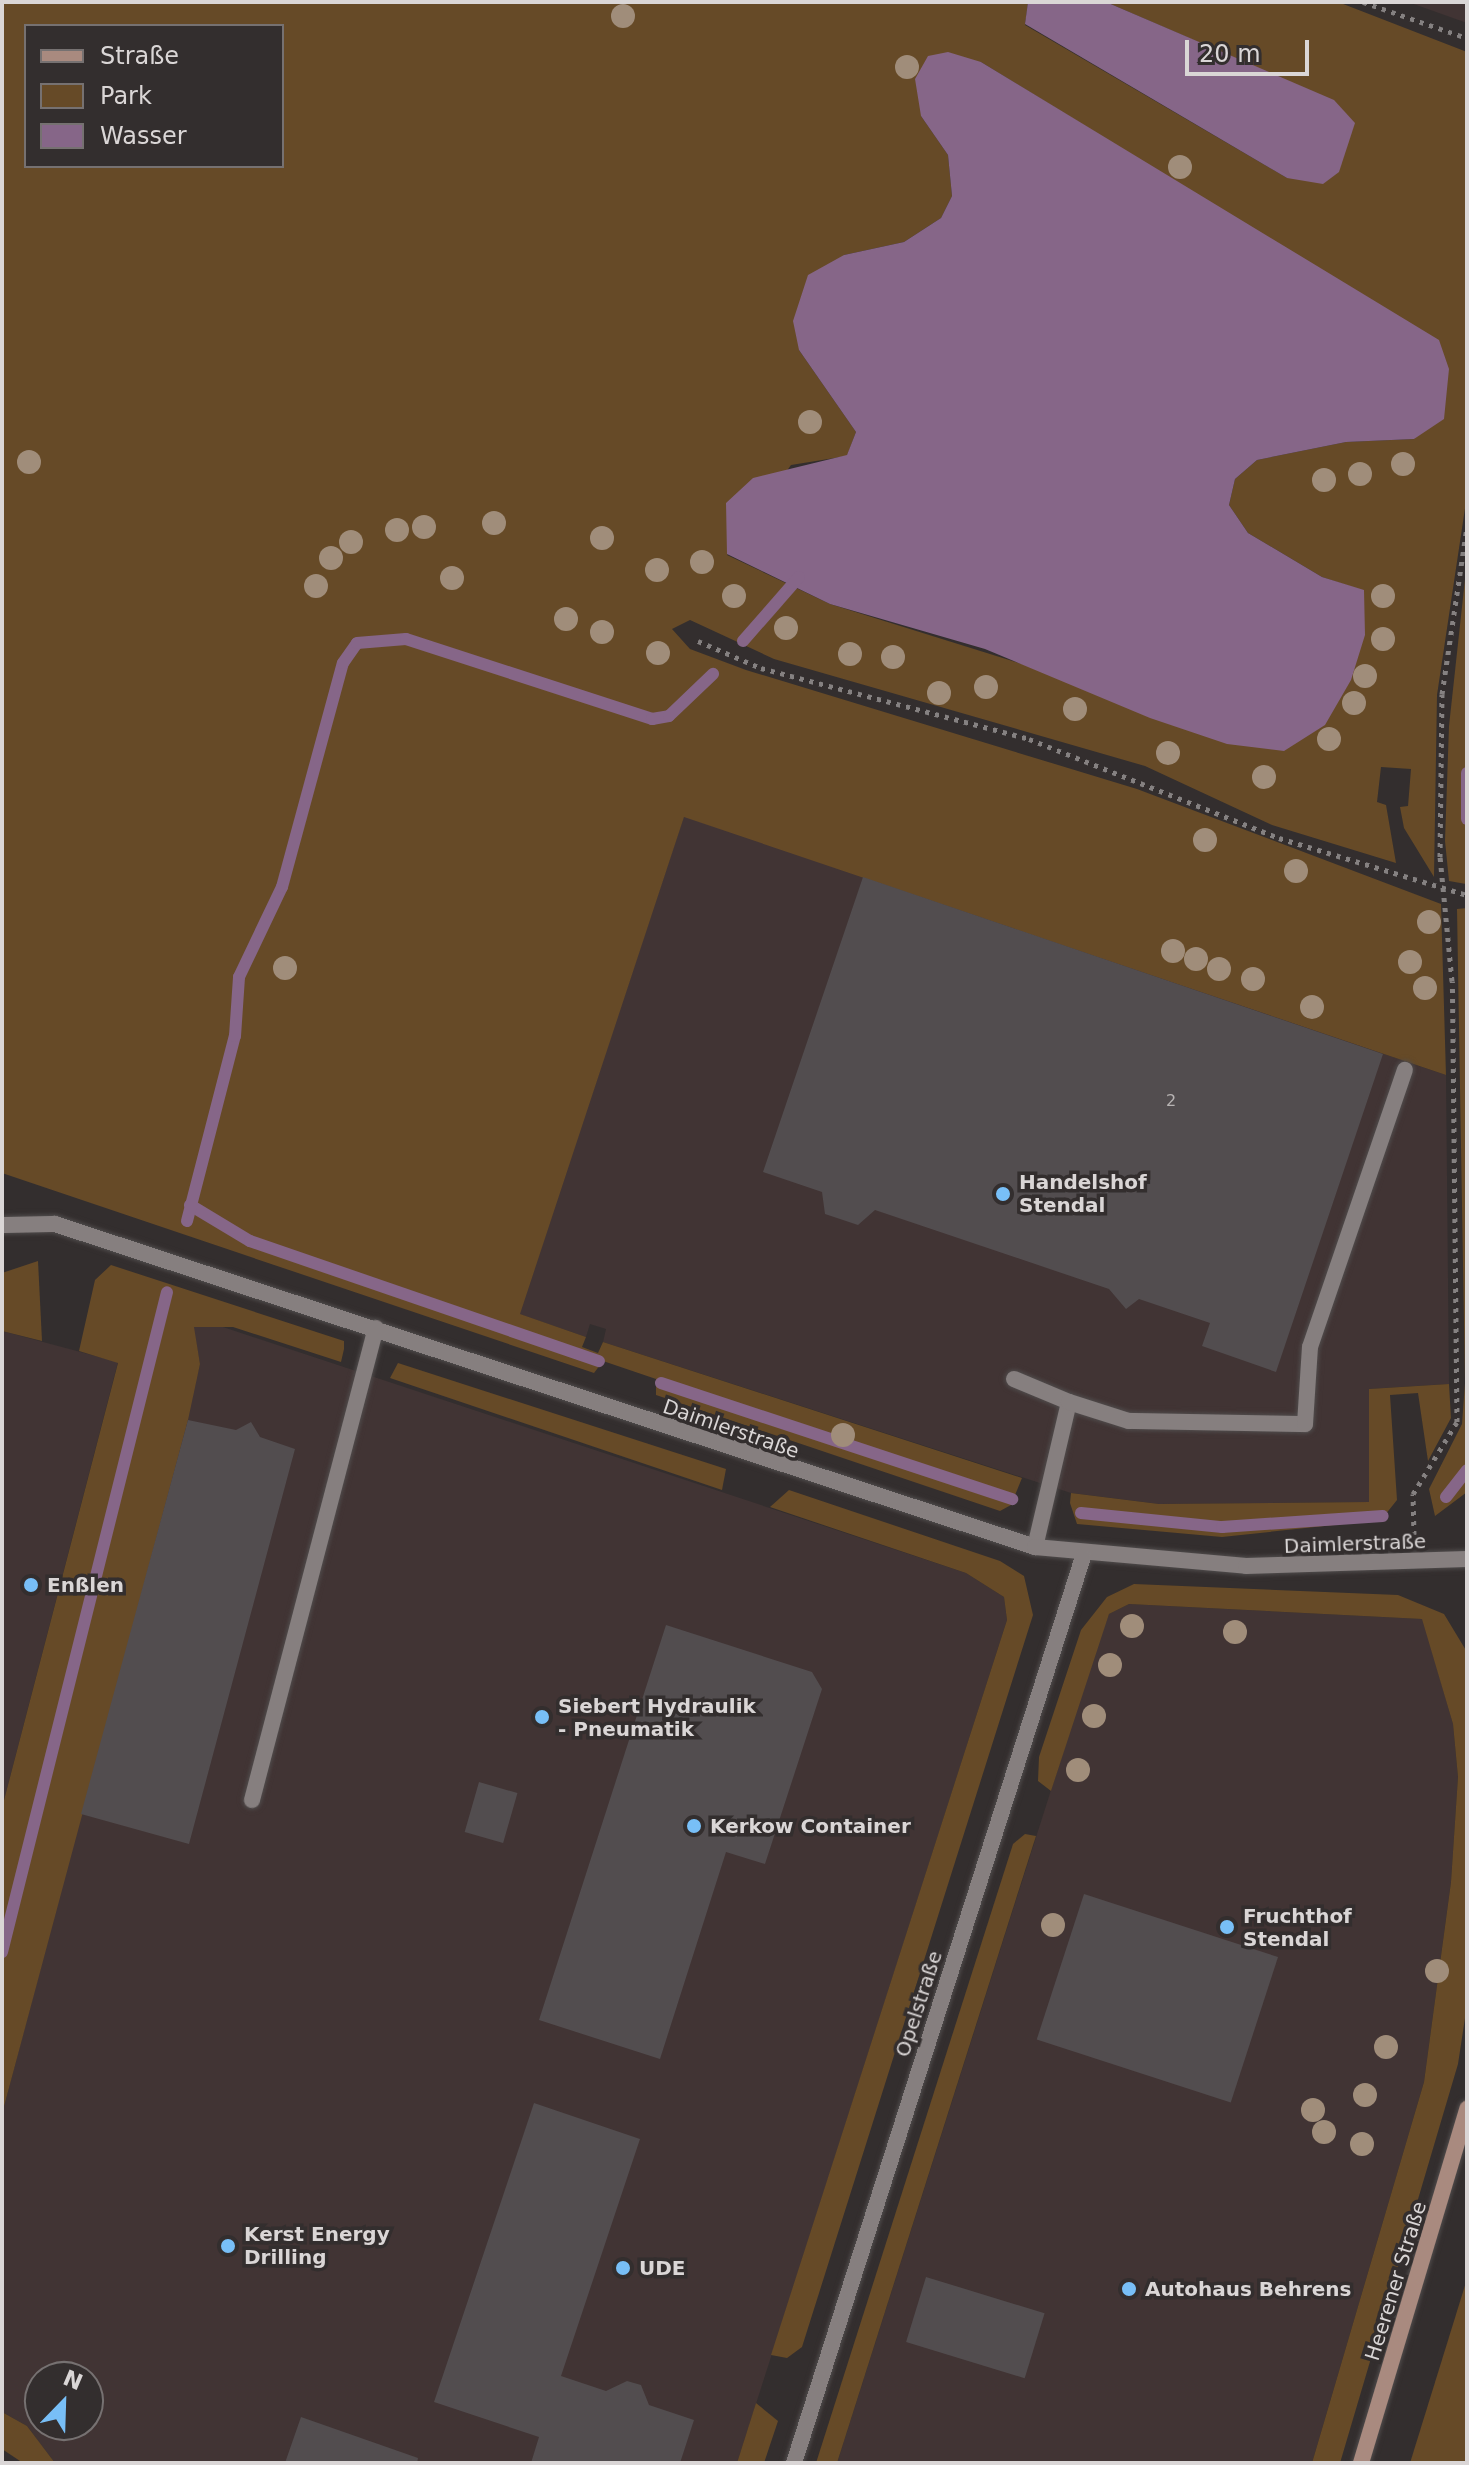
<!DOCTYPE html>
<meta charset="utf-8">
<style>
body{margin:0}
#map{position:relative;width:1469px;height:2465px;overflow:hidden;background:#332e2e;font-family:"DejaVu Sans",sans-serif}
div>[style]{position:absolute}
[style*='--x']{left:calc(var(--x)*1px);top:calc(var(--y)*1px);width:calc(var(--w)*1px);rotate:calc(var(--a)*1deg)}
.built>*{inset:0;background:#413434}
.green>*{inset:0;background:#664a27}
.water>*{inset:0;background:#866688}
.stream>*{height:12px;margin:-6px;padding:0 6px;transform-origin:6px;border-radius:6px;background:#866688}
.building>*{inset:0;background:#524d4f;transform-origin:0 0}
.path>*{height:5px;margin-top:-2.5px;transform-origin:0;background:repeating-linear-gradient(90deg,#858181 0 4px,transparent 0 10px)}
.roads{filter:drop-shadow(0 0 2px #504c4c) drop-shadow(0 0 2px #504c4c)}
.lane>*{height:16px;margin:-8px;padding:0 8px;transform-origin:8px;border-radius:8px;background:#867f7f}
.street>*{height:16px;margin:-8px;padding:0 8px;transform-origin:8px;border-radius:8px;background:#867f7f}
.secondary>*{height:16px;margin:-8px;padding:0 8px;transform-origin:8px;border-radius:8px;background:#a98a7f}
.trees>*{width:24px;height:24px;margin:-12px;border-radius:50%;background:#a08d7a}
.dots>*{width:22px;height:22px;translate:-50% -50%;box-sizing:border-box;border:4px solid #332e2e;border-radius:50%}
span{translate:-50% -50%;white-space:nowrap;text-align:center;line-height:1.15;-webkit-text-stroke:7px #332e2e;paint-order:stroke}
.number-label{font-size:16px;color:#b8b4b4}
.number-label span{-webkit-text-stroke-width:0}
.poi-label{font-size:20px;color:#dad6d6;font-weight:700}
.left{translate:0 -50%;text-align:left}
.street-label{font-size:20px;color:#dad6d6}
.frame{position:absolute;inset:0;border:4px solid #dad6d6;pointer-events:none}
.legend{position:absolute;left:24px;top:24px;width:260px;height:144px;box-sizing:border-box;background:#332e2e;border:2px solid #767171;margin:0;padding:10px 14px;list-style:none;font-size:24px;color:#dad6d6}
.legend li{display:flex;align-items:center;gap:16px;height:40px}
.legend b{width:40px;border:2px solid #767171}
.north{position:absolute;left:24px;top:2361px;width:80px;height:80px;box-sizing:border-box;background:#332e2e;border:2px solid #767171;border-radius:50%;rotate:23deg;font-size:22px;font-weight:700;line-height:32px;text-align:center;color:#dad6d6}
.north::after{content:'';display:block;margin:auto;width:28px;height:36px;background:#78bff7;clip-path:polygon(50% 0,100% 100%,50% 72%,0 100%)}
.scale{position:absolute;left:1185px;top:40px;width:124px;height:36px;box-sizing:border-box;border:4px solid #dad6d6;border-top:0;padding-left:10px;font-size:24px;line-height:28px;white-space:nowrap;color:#dad6d6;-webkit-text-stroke:6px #332e2e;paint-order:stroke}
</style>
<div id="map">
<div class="built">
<i style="clip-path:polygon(1408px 2px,1467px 2px,1467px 23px)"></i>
<i style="clip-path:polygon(684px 816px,1446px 1075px,1449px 1384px,1369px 1389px,1369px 1502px,1159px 1504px,1071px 1493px,603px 1342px,606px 1329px,590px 1324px,586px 1337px,519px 1314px)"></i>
<i style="clip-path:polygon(evenodd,211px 1323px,966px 1573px,1004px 1597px,1007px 1620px,737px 2463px,55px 2463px,27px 2426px,2px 2412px,2px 2114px,200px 1364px,193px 1327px,211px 1323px,40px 2377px,88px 2377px,88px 2425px,40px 2425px,40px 2377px)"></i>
<i style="clip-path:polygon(2px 1331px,118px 1362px,2px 1808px)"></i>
<i style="clip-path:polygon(1129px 1604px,1423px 1619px,1453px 1724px,1458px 1777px,1451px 1882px,1424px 2082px,1312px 2463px,837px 2463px,1100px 1636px,1109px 1614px)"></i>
</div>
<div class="green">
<i style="clip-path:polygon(evenodd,2px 2px,1028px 2px,1025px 25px,1287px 178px,1334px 101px,1106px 2px,1338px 2px,1467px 52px,1467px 495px,1437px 695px,1434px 877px,1404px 828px,1400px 807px,1408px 806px,1411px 769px,1381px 767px,1377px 802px,1386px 805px,1396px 863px,1272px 825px,1145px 766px,774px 659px,690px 620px,672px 629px,690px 649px,746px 670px,1137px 789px,1441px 904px,1446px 1075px,684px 817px,520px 1314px,586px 1337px,582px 1347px,598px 1353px,603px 1342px,1022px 1478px,1011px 1505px,1000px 1511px,656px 1395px,656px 1379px,603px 1361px,594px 1373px,2px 1173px,2px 2px,26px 26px,282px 26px,282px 166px,26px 166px,26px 26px,2px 2px,981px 62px,1126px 151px,1415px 439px,1346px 442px,1257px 460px,1235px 479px,1229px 505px,1248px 533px,1322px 577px,1364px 591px,1038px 669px,830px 604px,727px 555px,791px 465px,847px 456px,856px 432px,799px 350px,844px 255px,904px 242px,941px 218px,952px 196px,948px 155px,921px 116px,981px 62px)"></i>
<i style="clip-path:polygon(1467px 561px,1467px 884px,1466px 884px,1449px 881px,1445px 841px,1449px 726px)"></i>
<i style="clip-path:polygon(1467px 908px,1467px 1492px,1435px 1516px,1429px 1489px,1462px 1424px,1465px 1383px,1457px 909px)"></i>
<i style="clip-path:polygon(38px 1261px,42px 1341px,2px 1331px,2px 1273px)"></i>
<i style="clip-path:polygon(111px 1265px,344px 1341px,344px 1349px,341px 1362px,233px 1327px,194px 1327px,200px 1364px,188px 1420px,2px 2114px,2px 1808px,118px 1363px,79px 1351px,95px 1280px)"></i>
<i style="clip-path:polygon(398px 1363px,726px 1469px,722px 1490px,390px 1378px)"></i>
<i style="clip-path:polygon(1449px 1384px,1451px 1418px,1428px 1461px,1418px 1393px,1390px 1395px,1397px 1500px,1381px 1520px,1222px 1537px,1077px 1524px,1070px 1503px,1071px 1493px,1159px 1504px,1369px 1502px,1369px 1389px)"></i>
<i style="clip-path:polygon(789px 1490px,1000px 1561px,1024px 1576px,1033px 1615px,802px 2347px,787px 2358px,771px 2355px,1007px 1620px,1004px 1597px,966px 1573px,770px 1507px)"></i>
<i style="clip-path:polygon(1134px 1584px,1398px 1595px,1444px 1614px,1467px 1652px,1467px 2005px,1458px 2064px,1340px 2463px,1312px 2463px,1424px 2082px,1451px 1882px,1458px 1777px,1453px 1724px,1422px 1619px,1129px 1604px,1109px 1614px,1051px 1791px,1038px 1781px,1039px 1757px,1081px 1630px,1107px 1597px)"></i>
<i style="clip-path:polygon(1025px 1834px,1036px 1836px,837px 2463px,816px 2463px,1013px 1844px)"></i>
<i style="clip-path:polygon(1467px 2279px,1467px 2463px,1410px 2463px)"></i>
<i style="clip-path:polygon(756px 2403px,778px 2421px,764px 2463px,737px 2463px)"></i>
<i style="clip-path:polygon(2px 2412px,27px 2426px,55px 2463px,23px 2463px,2px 2449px)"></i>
</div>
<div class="water">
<i style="clip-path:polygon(1028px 2px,1106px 2px,1334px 100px,1355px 123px,1339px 172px,1323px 184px,1287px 178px,1025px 24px)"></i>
<i style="clip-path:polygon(948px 52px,981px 62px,1439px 340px,1449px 369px,1444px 419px,1414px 439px,1346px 442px,1257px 460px,1235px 479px,1229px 505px,1248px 533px,1322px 577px,1364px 590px,1365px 635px,1351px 680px,1325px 725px,1284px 751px,1227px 744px,1150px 718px,985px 649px,830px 604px,727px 554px,726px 503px,753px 478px,847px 455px,856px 432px,799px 350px,793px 321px,808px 275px,844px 255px,904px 242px,941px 218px,952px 196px,948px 155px,921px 116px,915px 79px,928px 56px)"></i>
</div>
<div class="stream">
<i style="--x:743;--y:641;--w:85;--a:-48.8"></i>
<i style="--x:1467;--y:773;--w:46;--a:90"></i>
<i style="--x:190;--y:1205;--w:70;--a:31"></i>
<i style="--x:250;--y:1241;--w:369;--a:19"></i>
<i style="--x:187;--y:1221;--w:191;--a:-75.5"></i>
<i style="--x:235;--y:1036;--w:59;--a:-86.1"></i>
<i style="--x:239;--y:977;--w:100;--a:-64.5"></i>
<i style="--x:282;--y:887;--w:232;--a:-74.8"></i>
<i style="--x:343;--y:663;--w:24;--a:-55"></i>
<i style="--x:357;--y:643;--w:49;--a:-4.7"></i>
<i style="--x:406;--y:639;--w:259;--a:18"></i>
<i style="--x:652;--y:719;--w:17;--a:-10"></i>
<i style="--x:669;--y:716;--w:61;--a:-43.7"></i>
<i style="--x:661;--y:1383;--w:370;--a:18.3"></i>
<i style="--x:1446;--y:1497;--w:34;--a:-52"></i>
<i style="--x:1081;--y:1513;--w:142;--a:5.7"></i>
<i style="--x:1222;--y:1527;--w:161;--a:-3.9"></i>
<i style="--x:2;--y:1952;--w:680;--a:-75.96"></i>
</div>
<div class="building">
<i style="clip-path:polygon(863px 877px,1383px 1054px,1276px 1372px,1202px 1346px,1210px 1323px,1139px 1299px,1126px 1309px,1109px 1289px,875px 1210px,858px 1225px,825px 1214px,822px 1192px,763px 1172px)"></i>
<i style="clip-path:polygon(188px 1420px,236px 1430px,251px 1422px,260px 1437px,295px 1449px,189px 1844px,81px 1814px)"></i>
<i style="clip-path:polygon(666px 1625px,812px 1672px,822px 1689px,765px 1864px,726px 1852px,660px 2059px,539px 2020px)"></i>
<i style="left:479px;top:1782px;width:40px;height:52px;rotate:16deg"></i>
<i style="left:1084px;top:1894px;width:204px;height:153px;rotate:18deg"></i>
<i style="clip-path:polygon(534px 2103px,640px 2139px,561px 2376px,606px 2391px,627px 2381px,641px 2385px,649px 2405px,694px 2420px,680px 2463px,531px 2463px,539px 2437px,434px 2402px)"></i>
<i style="left:926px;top:2277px;width:124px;height:68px;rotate:17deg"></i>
<i style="clip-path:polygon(301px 2417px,418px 2458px,417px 2463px,285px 2463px)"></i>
</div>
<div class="path">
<i style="--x:1363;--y:2;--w:110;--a:19.1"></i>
<i style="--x:698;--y:641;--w:69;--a:23.2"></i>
<i style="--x:761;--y:668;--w:277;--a:14.8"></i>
<i style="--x:1029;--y:739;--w:269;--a:21.6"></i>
<i style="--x:1279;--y:838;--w:196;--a:16.9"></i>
<i style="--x:1414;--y:1535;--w:41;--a:-91.4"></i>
<i style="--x:1413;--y:1494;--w:84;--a:-58.6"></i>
<i style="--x:1457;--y:1422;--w:441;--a:-90.6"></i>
<i style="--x:1452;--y:981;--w:125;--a:-95.5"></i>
<i style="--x:1440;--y:857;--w:163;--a:-89.3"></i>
<i style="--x:1442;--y:694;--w:169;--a:-81.5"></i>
</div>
<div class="roads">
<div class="lane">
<i style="--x:1014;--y:1379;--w:60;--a:22.7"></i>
<i style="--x:1069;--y:1402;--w:149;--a:103.2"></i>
<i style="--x:1069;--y:1402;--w:63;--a:17.6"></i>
<i style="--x:1129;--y:1421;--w:176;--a:1"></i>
<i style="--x:1305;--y:1424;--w:77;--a:-86.3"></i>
<i style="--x:1310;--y:1347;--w:293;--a:-71.1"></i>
<i style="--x:252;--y:1800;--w:488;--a:-75.3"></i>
</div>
<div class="street">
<i style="--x:2;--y:1225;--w:53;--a:-1.1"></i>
<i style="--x:55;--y:1224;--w:1032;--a:18.24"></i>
<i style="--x:1035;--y:1547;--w:212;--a:5.1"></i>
<i style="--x:1246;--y:1566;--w:221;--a:-1.8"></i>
<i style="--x:794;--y:2463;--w:951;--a:-72.31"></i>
</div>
<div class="secondary">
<i style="--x:1361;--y:2463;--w:370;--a:-73.3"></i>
</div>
</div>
<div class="trees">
<i style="left:623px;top:16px"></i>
<i style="left:907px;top:67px"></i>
<i style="left:1180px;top:167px"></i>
<i style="left:810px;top:422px"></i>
<i style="left:29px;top:462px"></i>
<i style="left:1403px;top:464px"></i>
<i style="left:1360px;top:474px"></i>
<i style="left:1324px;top:480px"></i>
<i style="left:494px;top:523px"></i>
<i style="left:424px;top:527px"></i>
<i style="left:397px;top:530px"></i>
<i style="left:602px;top:538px"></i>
<i style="left:351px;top:542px"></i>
<i style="left:331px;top:558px"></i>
<i style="left:702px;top:562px"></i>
<i style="left:657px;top:570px"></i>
<i style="left:452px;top:578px"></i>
<i style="left:316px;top:586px"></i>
<i style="left:734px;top:596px"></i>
<i style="left:1383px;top:596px"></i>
<i style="left:566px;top:619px"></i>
<i style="left:786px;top:628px"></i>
<i style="left:602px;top:632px"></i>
<i style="left:1383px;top:639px"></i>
<i style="left:658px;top:653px"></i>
<i style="left:850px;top:654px"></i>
<i style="left:893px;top:657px"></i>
<i style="left:1365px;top:676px"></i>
<i style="left:986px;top:687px"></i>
<i style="left:939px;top:693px"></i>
<i style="left:1354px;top:703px"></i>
<i style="left:1075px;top:709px"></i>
<i style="left:1329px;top:739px"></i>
<i style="left:1168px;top:753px"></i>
<i style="left:1264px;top:777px"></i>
<i style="left:1205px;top:840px"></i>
<i style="left:1296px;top:871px"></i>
<i style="left:1429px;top:922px"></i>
<i style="left:1173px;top:951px"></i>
<i style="left:1196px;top:959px"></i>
<i style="left:1410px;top:962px"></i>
<i style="left:285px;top:968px"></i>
<i style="left:1219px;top:969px"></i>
<i style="left:1253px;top:979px"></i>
<i style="left:1425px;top:988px"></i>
<i style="left:1312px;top:1007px"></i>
<i style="left:843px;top:1435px"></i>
<i style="left:1132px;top:1626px"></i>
<i style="left:1235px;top:1632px"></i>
<i style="left:1110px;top:1665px"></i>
<i style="left:1094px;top:1716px"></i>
<i style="left:1078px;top:1770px"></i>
<i style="left:1053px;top:1925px"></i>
<i style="left:1437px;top:1971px"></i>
<i style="left:1386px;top:2047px"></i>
<i style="left:1365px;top:2095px"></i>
<i style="left:1313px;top:2110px"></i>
<i style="left:1324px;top:2132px"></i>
<i style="left:1362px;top:2144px"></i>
</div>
<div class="dots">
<i style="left:1003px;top:1194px;background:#78bff7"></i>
<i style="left:31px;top:1585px;background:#78bff7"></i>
<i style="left:542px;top:1717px;background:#78bff7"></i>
<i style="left:694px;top:1826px;background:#78bff7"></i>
<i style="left:1227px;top:1927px;background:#78bff7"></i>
<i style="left:228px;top:2246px;background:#78bff7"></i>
<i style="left:623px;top:2268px;background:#78bff7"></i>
<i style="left:1129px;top:2289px;background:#78bff7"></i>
</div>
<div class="number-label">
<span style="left:1171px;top:1101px">2</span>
</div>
<div class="poi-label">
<span class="left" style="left:1019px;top:1194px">Handelshof<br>Stendal</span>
<span class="left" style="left:47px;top:1585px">Enßlen</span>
<span class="left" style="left:558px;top:1718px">Siebert Hydraulik<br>- Pneumatik</span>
<span class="left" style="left:710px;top:1826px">Kerkow Container</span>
<span class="left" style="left:1243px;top:1928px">Fruchthof<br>Stendal</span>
<span class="left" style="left:244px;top:2246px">Kerst Energy<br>Drilling</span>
<span class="left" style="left:639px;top:2268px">UDE</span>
<span class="left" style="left:1145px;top:2289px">Autohaus Behrens</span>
</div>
<div class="street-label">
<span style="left:731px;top:1429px;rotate:19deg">Daimlerstraße</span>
<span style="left:1355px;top:1544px;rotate:-2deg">Daimlerstraße</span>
<span style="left:919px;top:2004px;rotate:-72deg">Opelstraße</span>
<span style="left:1396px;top:2281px;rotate:-73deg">Heerener Straße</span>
</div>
<div class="frame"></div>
<ul class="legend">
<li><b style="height:10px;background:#a98a7f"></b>Straße</li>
<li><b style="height:22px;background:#664a27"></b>Park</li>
<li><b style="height:22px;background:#866688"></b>Wasser</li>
</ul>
<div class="north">N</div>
<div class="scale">20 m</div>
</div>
